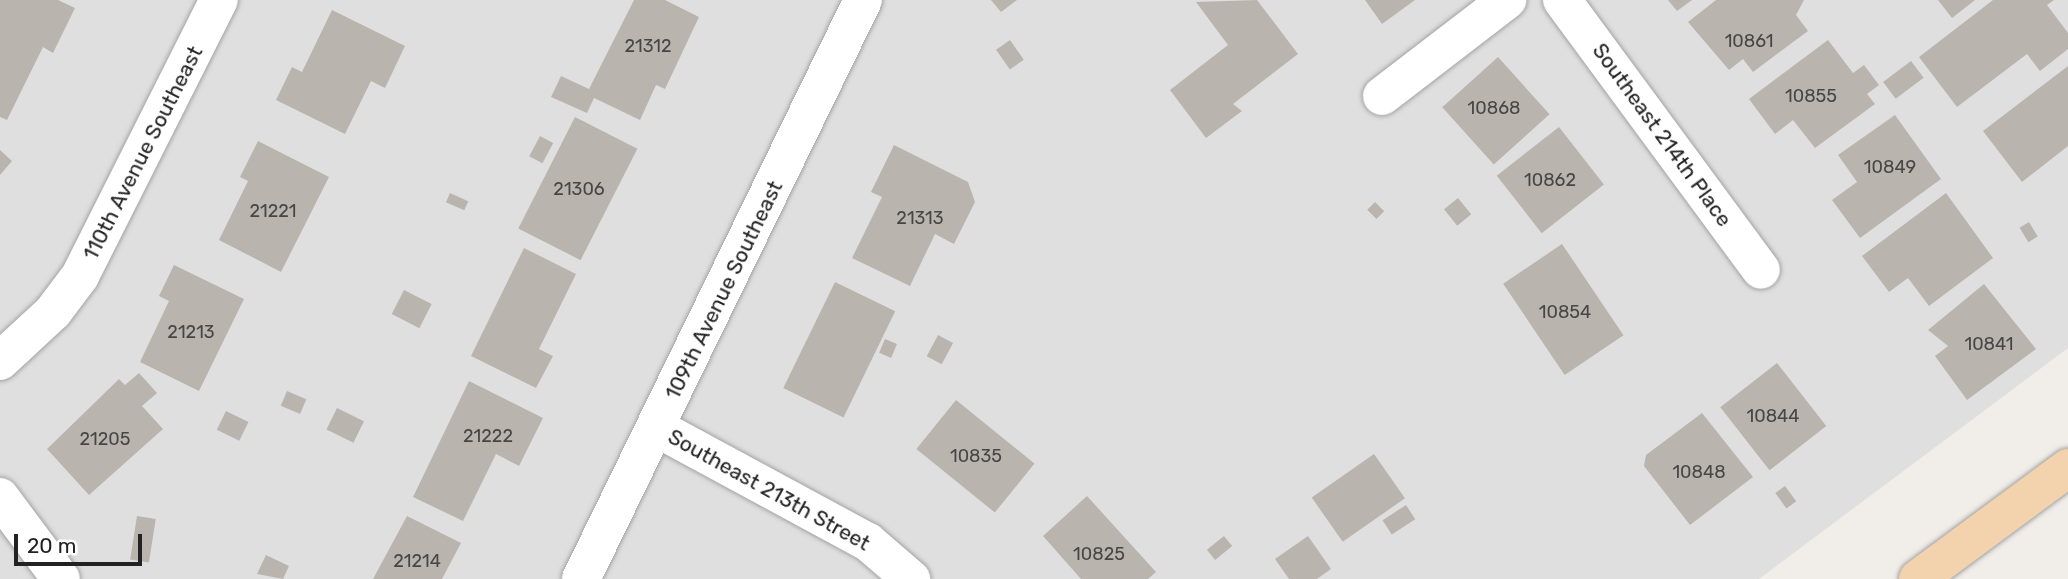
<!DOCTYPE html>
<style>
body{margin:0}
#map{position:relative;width:2068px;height:579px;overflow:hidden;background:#f1eeea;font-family:Rubik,sans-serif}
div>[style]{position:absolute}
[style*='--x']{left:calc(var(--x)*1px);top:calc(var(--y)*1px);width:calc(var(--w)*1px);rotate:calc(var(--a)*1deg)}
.residential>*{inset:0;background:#e0dfdf}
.building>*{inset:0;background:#bab4af;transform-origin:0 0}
.roads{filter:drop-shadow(0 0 2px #a3a3a3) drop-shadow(0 0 2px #a3a3a3)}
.street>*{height:38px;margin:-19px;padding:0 19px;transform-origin:19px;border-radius:19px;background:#fff}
.primary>*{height:38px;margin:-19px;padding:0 19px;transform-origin:19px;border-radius:19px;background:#f3d3ad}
span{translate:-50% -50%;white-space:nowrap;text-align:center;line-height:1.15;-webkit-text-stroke:5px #fff;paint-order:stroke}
.number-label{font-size:18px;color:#484645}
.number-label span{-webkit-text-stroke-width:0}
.street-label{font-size:21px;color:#222}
.scale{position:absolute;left:14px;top:534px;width:128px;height:32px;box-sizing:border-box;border:4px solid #222;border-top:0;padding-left:9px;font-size:21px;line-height:24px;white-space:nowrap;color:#222;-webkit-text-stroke:5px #fff;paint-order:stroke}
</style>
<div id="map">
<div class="residential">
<i style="clip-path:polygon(0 0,2068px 0,2068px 348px,1759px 579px,0 579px)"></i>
</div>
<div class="building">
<i style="clip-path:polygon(0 0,58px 0,75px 8px,53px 53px,43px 47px,7px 120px,0 117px)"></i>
<i style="clip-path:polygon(634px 0,665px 0,699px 17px,665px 89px,656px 85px,640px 120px,594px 98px,587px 113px,551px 97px,561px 76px,589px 89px)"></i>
<i style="clip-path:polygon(991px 0,1017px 0,1001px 12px)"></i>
<i style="clip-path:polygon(1257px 0,1298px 54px,1233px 104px,1242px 111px,1206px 138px,1170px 90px,1228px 45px,1196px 2px)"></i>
<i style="clip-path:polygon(1365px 0,1415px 0,1382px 24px)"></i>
<i style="clip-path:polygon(1668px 0,1692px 0,1677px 11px)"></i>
<i style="clip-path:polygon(1716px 0,1804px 0,1796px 15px,1808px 31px,1753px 72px,1743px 59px,1729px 70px,1688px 22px)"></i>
<i style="clip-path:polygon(1938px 0,1975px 0,1952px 18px)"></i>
<i style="clip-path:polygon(1993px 0,2054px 0,2047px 5px,2068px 33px,2068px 49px,2040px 71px,2027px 54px,1957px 107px,1919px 57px)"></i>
<i style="clip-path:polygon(332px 10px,405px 46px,385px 88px,371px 81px,345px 134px,276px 100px,292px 67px,302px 72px)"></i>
<i style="left:1010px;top:40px;width:24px;height:17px;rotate:55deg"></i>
<i style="clip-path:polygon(1828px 40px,1853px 73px,1864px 65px,1879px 85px,1867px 94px,1875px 104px,1815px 148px,1793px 120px,1775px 134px,1749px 99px)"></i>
<i style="left:1498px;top:57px;width:77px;height:75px;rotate:48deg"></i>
<i style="left:1911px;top:61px;width:21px;height:35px;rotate:53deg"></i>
<i style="clip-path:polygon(2068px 66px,2068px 146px,2022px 182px,1983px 131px)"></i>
<i style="clip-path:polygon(1895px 115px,1941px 179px,1860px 238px,1832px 200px,1857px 182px,1838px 155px)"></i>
<i style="left:575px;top:117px;width:70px;height:125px;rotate:27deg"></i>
<i style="left:1559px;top:127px;width:73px;height:79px;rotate:52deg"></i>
<i style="left:540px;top:136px;width:15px;height:23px;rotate:28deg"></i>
<i style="clip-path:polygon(258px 141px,329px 177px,281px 272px,219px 240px,248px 181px,240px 177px)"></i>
<i style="clip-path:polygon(894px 145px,968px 182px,975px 202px,954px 244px,935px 234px,910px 286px,852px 258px,882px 197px,871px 192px)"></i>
<i style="clip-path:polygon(0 150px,12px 161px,0 175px)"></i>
<i style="left:450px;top:193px;width:20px;height:10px;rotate:24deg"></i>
<i style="clip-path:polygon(1946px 193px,1993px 258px,1929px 306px,1908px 278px,1889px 292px,1862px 256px)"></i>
<i style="left:1458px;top:198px;width:21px;height:18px;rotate:51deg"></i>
<i style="left:1375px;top:202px;width:13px;height:11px;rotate:45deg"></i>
<i style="left:2029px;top:222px;width:17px;height:11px;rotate:59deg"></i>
<i style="left:1562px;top:244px;width:110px;height:71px;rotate:56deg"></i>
<i style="clip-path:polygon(524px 248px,576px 274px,539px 349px,553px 356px,536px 388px,471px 356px)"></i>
<i style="clip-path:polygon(174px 265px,244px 299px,199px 391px,140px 362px,169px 301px,159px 296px)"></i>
<i style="left:835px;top:282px;width:67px;height:118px;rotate:26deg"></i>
<i style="clip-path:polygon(1984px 284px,2036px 349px,1967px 400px,1935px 356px,1948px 346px,1928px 330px)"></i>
<i style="left:404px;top:290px;width:31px;height:27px;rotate:27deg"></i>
<i style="left:938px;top:335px;width:17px;height:24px;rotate:28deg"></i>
<i style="left:885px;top:339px;width:13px;height:15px;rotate:23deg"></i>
<i style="left:1777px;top:363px;width:80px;height:72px;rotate:52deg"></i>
<i style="clip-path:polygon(139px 373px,157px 393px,142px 406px,163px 429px,89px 495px,47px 449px,119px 379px,125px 385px)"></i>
<i style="clip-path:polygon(469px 381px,543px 418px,519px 466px,496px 454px,463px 521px,413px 497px)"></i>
<i style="left:287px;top:391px;width:21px;height:16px;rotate:23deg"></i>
<i style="left:956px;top:400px;width:101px;height:63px;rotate:39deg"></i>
<i style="left:337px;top:408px;width:30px;height:24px;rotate:26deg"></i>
<i style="left:226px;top:411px;width:25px;height:21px;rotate:26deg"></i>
<i style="clip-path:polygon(1702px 413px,1753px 477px,1690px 525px,1644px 466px,1646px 455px)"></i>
<i style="left:1374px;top:454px;width:54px;height:76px;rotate:55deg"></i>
<i style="left:1785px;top:486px;width:19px;height:12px;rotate:54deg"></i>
<i style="clip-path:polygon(1087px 496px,1156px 572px,1148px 579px,1081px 579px,1043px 536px)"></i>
<i style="left:1406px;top:505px;width:17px;height:28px;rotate:57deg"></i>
<i style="left:137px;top:516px;width:19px;height:44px;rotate:9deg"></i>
<i style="clip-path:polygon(407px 516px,461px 543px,442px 579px,373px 579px)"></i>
<i style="left:1224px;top:536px;width:13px;height:22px;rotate:51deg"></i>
<i style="clip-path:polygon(1308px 536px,1331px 569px,1317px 579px,1289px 579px,1275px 559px)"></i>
<i style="clip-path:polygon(266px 555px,289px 566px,283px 579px,257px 574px)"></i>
</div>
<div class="roads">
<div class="street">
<i style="--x:1562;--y:0;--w:335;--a:53.6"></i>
<i style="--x:1382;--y:96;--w:158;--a:-37.5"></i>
<i style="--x:0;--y:361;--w:72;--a:-42.8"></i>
<i style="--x:53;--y:312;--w:45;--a:-53.1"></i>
<i style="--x:80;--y:276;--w:309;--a:-63.3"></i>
<i style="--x:657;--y:428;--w:240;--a:28.4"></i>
<i style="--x:868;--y:542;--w:57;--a:40.7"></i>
<i style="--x:0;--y:497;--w:102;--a:53.4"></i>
<i style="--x:581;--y:579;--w:644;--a:-64.03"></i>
</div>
<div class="primary">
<i style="--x:1918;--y:579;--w:187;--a:-36.5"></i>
</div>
</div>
<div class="number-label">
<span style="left:1749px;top:41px">10861</span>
<span style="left:648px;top:46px">21312</span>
<span style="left:1811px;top:96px">10855</span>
<span style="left:1494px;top:108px">10868</span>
<span style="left:1890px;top:167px">10849</span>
<span style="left:1550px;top:180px">10862</span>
<span style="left:579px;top:189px">21306</span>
<span style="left:273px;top:211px">21221</span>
<span style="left:920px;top:218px">21313</span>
<span style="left:1565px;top:312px">10854</span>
<span style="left:191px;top:332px">21213</span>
<span style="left:1989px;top:344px">10841</span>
<span style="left:1773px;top:416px">10844</span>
<span style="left:488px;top:436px">21222</span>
<span style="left:105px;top:439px">21205</span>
<span style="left:976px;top:456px">10835</span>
<span style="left:1699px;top:472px">10848</span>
<span style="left:1099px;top:554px">10825</span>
<span style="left:417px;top:561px">21214</span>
</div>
<div class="street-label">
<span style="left:1662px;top:135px;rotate:54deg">Southeast 214th Place</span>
<span style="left:143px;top:153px;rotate:-63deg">110th Avenue Southeast</span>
<span style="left:724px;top:290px;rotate:-64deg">109th Avenue Southeast</span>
<span style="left:769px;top:490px;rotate:29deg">Southeast 213th Street</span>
</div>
<div class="scale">20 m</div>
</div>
